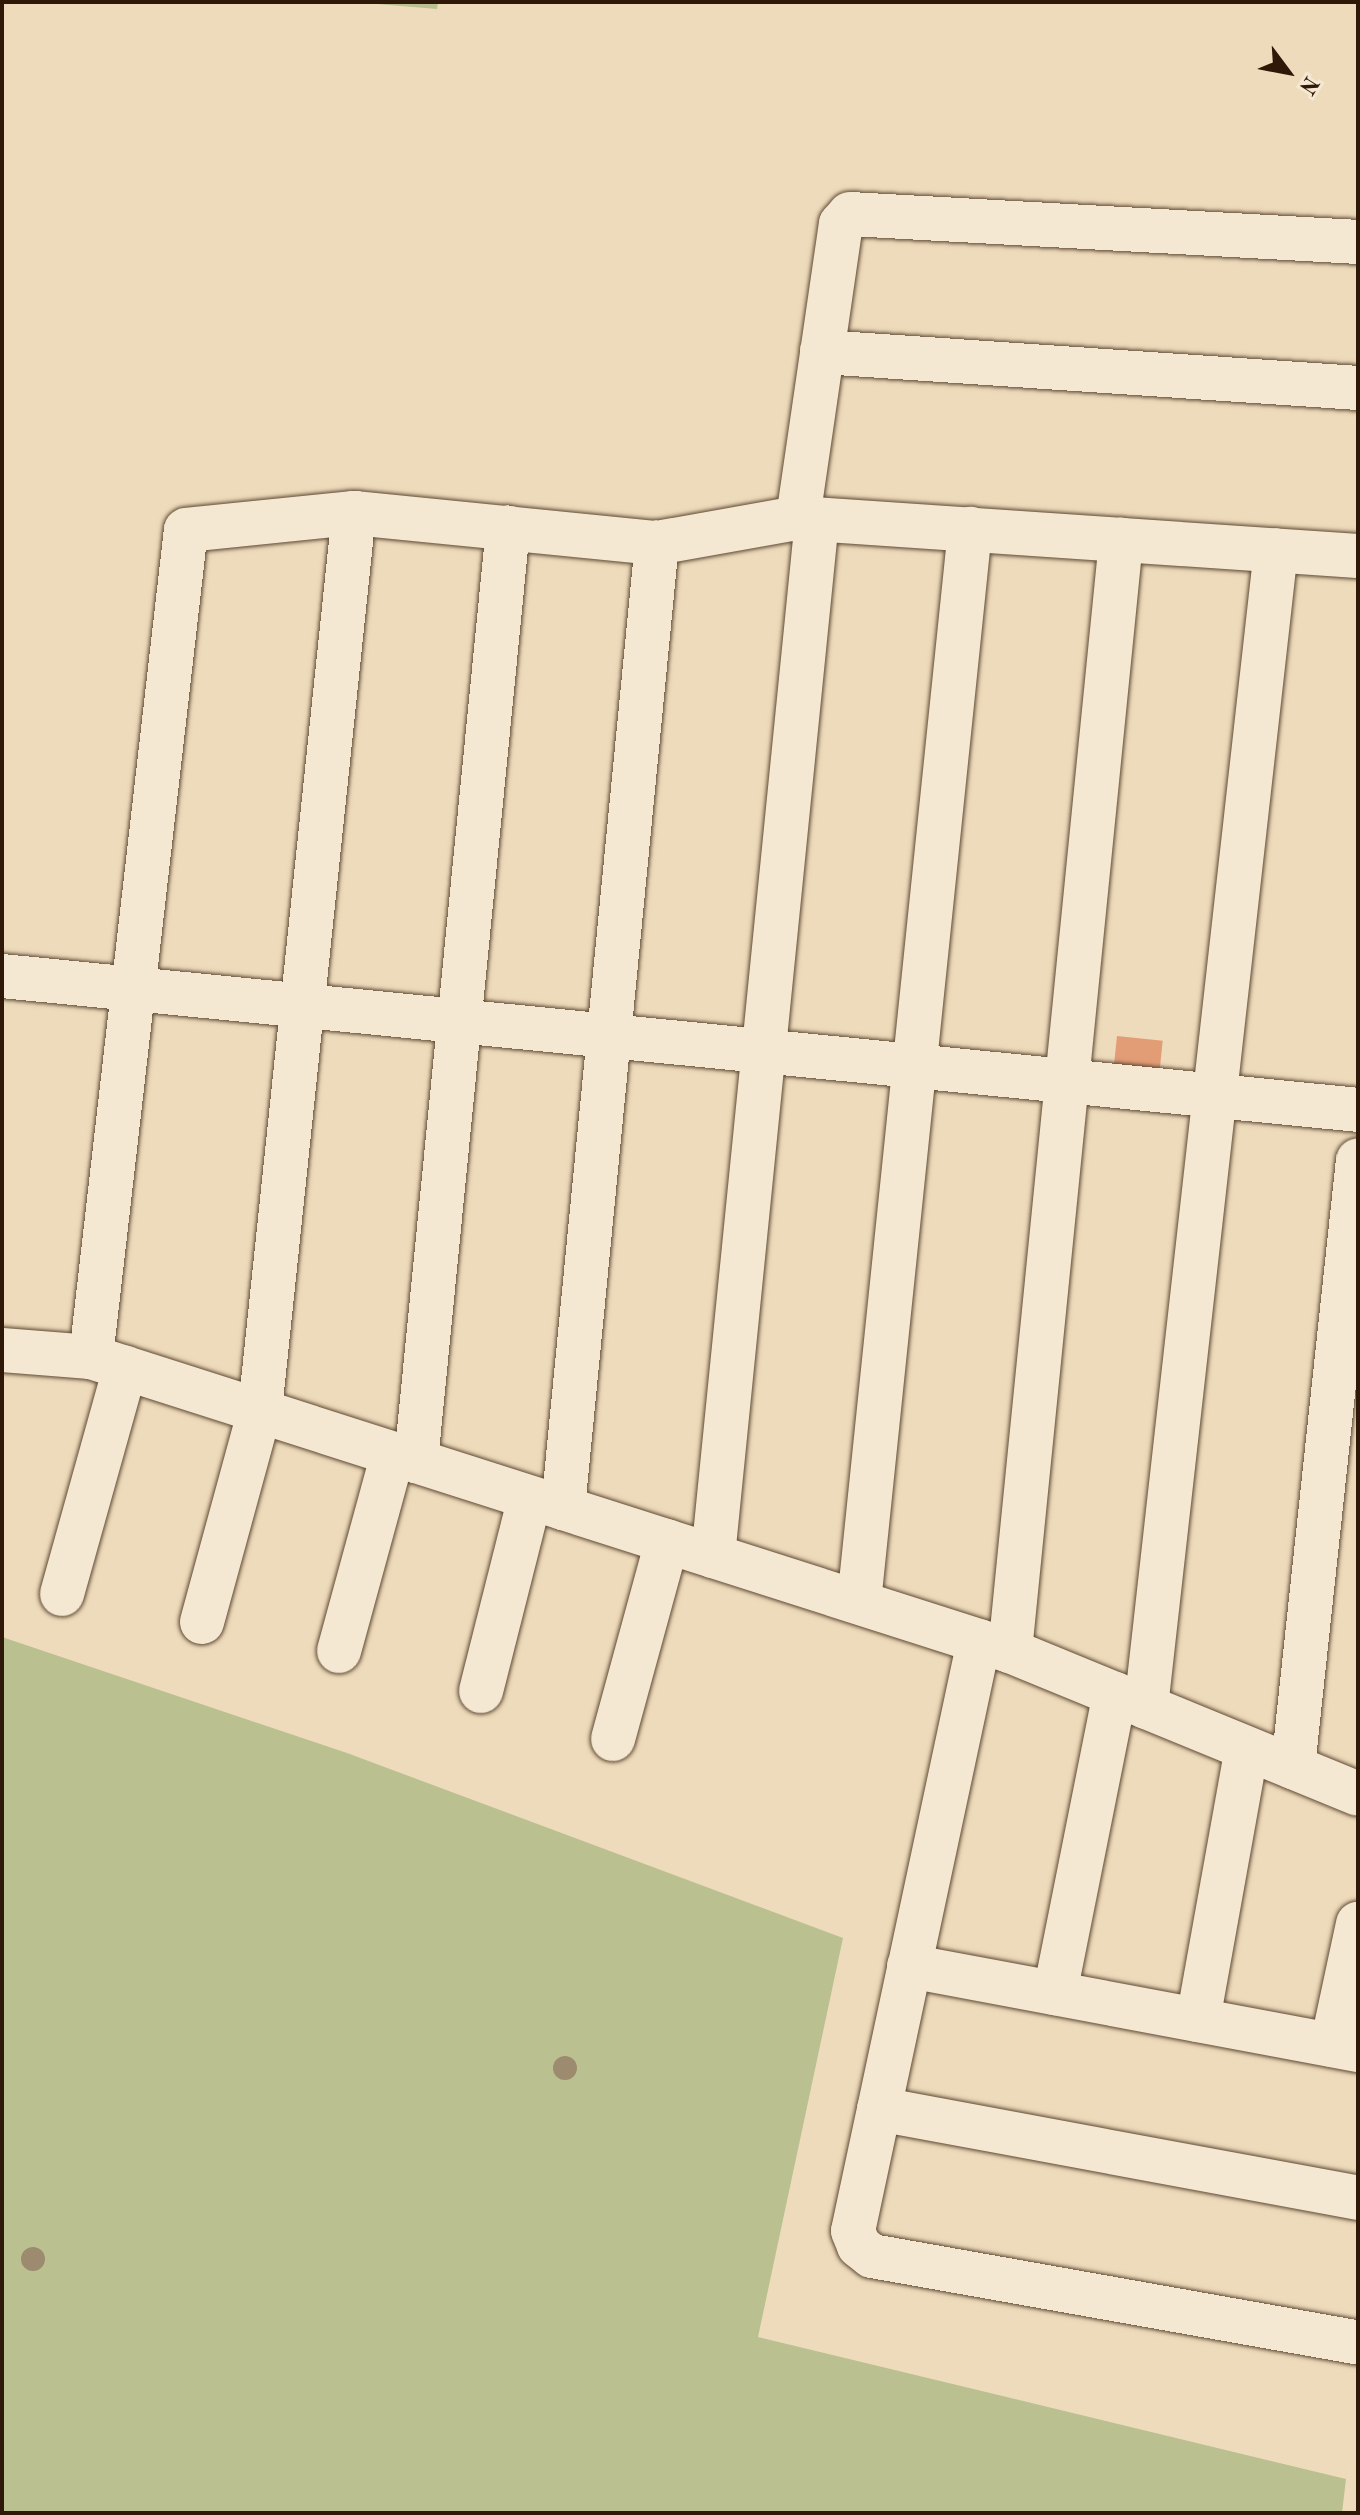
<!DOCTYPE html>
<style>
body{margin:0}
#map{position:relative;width:1360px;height:2515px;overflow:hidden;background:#eedbbb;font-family:"Old Standard TT",serif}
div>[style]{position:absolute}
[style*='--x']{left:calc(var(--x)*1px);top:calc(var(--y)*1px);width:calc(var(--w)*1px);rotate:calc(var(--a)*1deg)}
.green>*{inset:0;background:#bac08f}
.building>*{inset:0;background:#e39d76;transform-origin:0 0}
.roads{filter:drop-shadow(0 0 2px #5f4934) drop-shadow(0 0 2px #5f4934)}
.minor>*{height:44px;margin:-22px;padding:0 22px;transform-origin:22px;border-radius:22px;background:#f4e8d3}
.trees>*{width:24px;height:24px;margin:-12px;border-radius:50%;background:#9c8b6f}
span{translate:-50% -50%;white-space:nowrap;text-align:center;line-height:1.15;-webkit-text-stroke:7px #f4e8d3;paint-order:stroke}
.frame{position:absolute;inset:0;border:4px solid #2f1807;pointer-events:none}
.north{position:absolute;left:1248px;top:32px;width:80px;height:80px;-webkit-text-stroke:6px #f4e8d3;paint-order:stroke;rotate:122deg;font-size:22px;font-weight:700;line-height:32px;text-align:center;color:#2f1807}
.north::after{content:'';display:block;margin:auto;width:28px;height:36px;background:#2f1807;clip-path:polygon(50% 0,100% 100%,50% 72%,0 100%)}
</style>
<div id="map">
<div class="green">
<i style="clip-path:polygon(353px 2px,438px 2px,437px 9px)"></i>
<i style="clip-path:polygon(2px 1637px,347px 1753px,843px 1938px,758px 2337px,1346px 2479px,1342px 2513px,2px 2513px)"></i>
</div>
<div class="building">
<i style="left:1117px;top:1036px;width:46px;height:48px;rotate:6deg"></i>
</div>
<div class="roads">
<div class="minor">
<i style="--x:822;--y:352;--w:537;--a:3.84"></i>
<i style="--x:798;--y:518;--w:297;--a:-81.7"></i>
<i style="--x:841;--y:224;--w:13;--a:-48"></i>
<i style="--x:850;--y:214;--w:509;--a:3.15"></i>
<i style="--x:2;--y:976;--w:1363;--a:5.64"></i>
<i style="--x:2;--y:1350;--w:89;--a:4.5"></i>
<i style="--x:91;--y:1357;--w:965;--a:17.74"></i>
<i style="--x:1010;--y:1651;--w:376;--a:22.3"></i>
<i style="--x:91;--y:1357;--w:832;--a:-83.45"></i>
<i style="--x:186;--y:530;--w:169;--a:-5.8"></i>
<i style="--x:354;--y:513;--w:304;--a:5.7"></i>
<i style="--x:657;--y:543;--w:143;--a:-10.1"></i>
<i style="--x:798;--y:518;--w:561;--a:3.88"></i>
<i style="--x:416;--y:1461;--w:938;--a:-84.37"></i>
<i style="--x:563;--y:1508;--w:970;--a:-84.44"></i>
<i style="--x:713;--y:1556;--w:1042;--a:-84.27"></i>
<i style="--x:62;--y:1594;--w:235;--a:-74.4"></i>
<i style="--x:859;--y:1602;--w:1079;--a:-84.09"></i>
<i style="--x:202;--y:1622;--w:220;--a:-74.7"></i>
<i style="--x:260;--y:1410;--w:902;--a:-84.02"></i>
<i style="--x:979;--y:1641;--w:603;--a:102.05"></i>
<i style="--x:853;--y:2231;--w:16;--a:68"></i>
<i style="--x:859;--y:2246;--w:16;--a:38"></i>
<i style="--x:872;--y:2256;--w:494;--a:10.1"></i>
<i style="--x:339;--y:1651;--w:204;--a:-74.7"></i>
<i style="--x:1010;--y:1651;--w:1117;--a:-84.29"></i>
<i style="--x:481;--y:1691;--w:199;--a:-75.8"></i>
<i style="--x:1146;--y:1707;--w:1164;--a:-83.59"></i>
<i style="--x:613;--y:1739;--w:205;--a:-74.7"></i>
<i style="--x:1293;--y:1767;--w:610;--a:-83.89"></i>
<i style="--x:909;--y:1966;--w:457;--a:10.6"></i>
<i style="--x:1055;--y:1993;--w:305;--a:-78.7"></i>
<i style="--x:1198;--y:2020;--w:275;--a:-79.8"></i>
<i style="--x:1332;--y:2045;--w:124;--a:-77.9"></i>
<i style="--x:879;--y:2109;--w:487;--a:10.5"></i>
</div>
</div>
<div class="trees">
<i style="left:565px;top:2068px"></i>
<i style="left:33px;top:2259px"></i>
</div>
<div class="frame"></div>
<div class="north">N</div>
</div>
